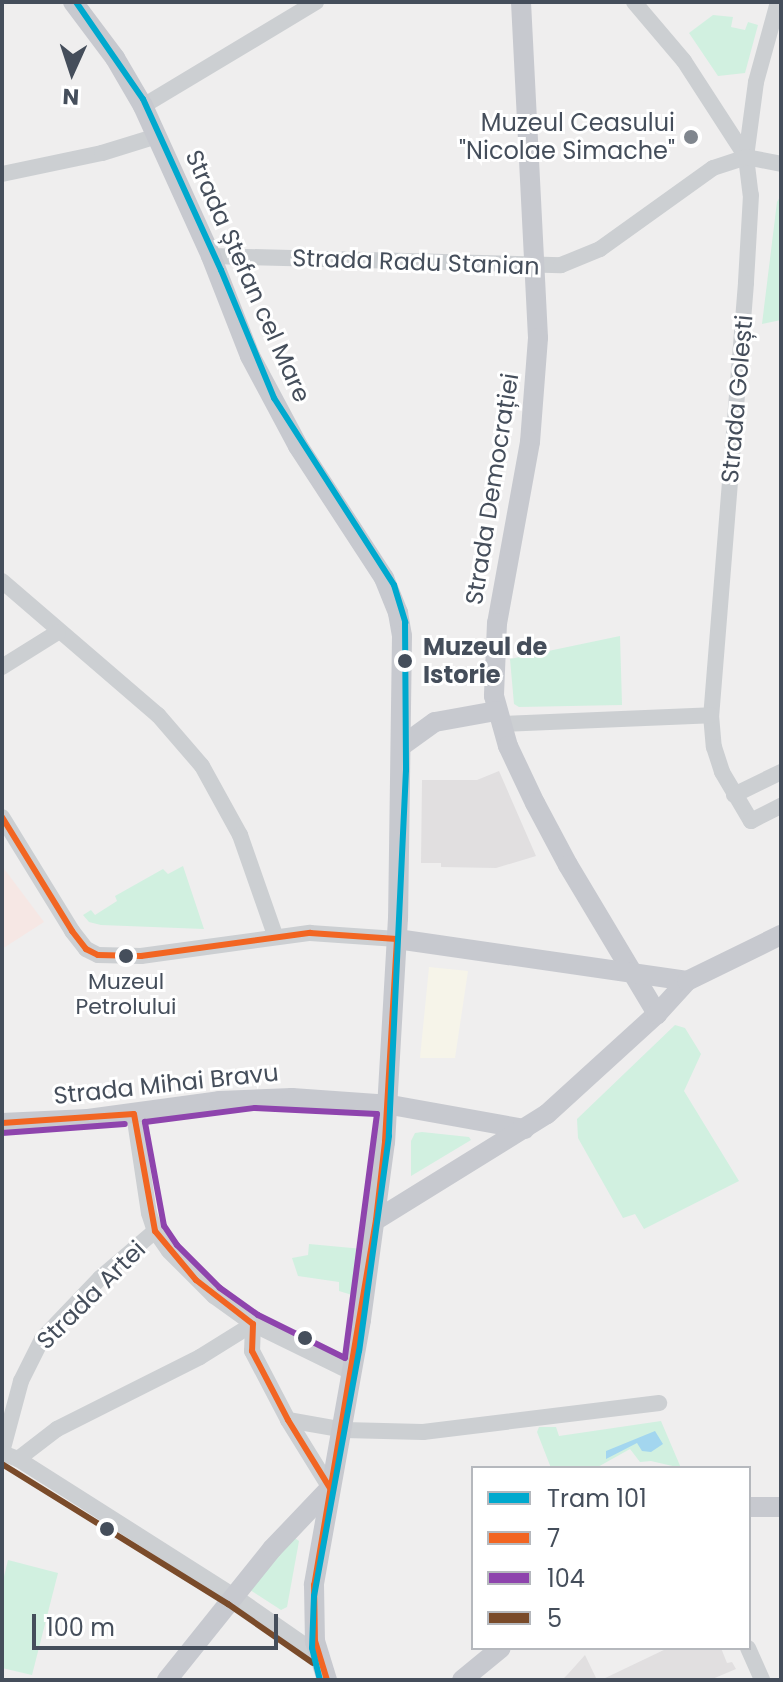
<!DOCTYPE html>
<meta charset="utf-8">
<style>
body{margin:0}
#map{position:relative;width:783px;height:1682px;overflow:hidden;background:#efeeee;font-family:Poppins,sans-serif}
div>[style]{position:absolute}
[style*='--x']{left:calc(var(--x)*1px);top:calc(var(--y)*1px);width:calc(var(--w)*1px);rotate:calc(var(--a)*1deg)}
.commercial>*{inset:0;background:#f6f4e9}
.education>*{inset:0;background:#e1dfe0}
.medical>*{inset:0;background:#f6e7e4}
.green>*{inset:0;background:#d1f0e0}
.water>*{inset:0;background:#a3d6ef}
.minor>*{height:16px;margin:-8px;padding:0 8px;transform-origin:8px;border-radius:8px;background:#cccfd2}
.major>*{height:20px;margin:-10px;padding:0 10px;transform-origin:10px;border-radius:10px;background:#c7c9cf}
.bus-1>*{height:6px;margin:-3px;padding:0 3px;transform-origin:3px;border-radius:3px;background:#f26522}
.bus-2>*{height:6px;margin:-3px;padding:0 3px;transform-origin:3px;border-radius:3px;background:#8e44ad}
.bus-3>*{height:6px;margin:-3px;padding:0 3px;transform-origin:3px;border-radius:3px;background:#7a4b2a}
.tram-1>*{height:6px;margin:-3px;padding:0 3px;transform-origin:3px;border-radius:3px;background:#00a9ce}
.dots>*{width:22px;height:22px;translate:-50% -50%;box-sizing:border-box;border:4px solid #fff;border-radius:50%}
span{translate:-50% -50%;white-space:nowrap;text-align:center;line-height:1.15;-webkit-text-stroke:6px #fff;paint-order:stroke}
.bus-label{font-size:22px;color:#454e5b}
.poi-label{font-size:24px;color:#454e5b}
.right{translate:-100% -50%;text-align:right}
.street-label{font-size:24px;color:#454e5b}
.stop-label{font-size:24px;color:#454e5b;font-weight:700}
.left{translate:0 -50%;text-align:left}
.frame{position:absolute;inset:0;border:4px solid #454e5b;pointer-events:none}
.legend{position:absolute;left:471px;top:1466px;width:280px;height:184px;box-sizing:border-box;background:#fff;border:2px solid #b5b8bd;margin:0;padding:10px 14px;list-style:none;font-size:24px;color:#454e5b}
.legend li{display:flex;align-items:center;gap:16px;height:40px}
.legend b{width:40px;border:2px solid #b5b8bd}
.north{position:absolute;left:32px;top:32px;width:80px;height:80px;-webkit-text-stroke:6px #fff;paint-order:stroke;rotate:183deg;font-size:22px;font-weight:700;line-height:32px;text-align:center;color:#454e5b}
.north::after{content:'';display:block;margin:auto;width:28px;height:36px;background:#454e5b;clip-path:polygon(50% 0,100% 100%,50% 72%,0 100%)}
.scale{position:absolute;left:32px;top:1614px;width:246px;height:36px;box-sizing:border-box;border:4px solid #454e5b;border-top:0;padding-left:10px;font-size:24px;line-height:28px;white-space:nowrap;color:#454e5b;-webkit-text-stroke:6px #fff;paint-order:stroke}
</style>
<div id="map">
<div class="commercial">
<i style="clip-path:polygon(429px 967px,468px 971px,455px 1058px,420px 1058px)"></i>
</div>
<div class="education">
<i style="clip-path:polygon(499px 771px,536px 856px,496px 868px,441px 867px,441px 863px,421px 863px,422px 780px,477px 780px)"></i>
<i style="clip-path:polygon(668px 1648px,721px 1648px,727px 1663px,732px 1662px,736px 1669px,710px 1680px,601px 1680px)"></i>
<i style="clip-path:polygon(585px 1655px,597px 1680px,562px 1680px,568px 1674px)"></i>
</div>
<div class="medical">
<i style="clip-path:polygon(2px 866px,44px 922px,2px 949px)"></i>
</div>
<div class="green">
<i style="clip-path:polygon(713px 15px,733px 17px,731px 27px,745px 30px,748px 22px,758px 25px,745px 73px,718px 76px,689px 33px)"></i>
<i style="clip-path:polygon(781px 195px,781px 320px,762px 324px,777px 202px)"></i>
<i style="clip-path:polygon(620px 636px,622px 705px,519px 707px,514px 704px,510px 659px)"></i>
<i style="clip-path:polygon(183px 866px,204px 929px,101px 925px,89px 922px,83px 915px,91px 910px,95px 915px,117px 901px,115px 896px,163px 869px,168px 874px)"></i>
<i style="clip-path:polygon(675px 1025px,685px 1028px,701px 1054px,684px 1091px,739px 1181px,644px 1229px,635px 1214px,623px 1218px,578px 1138px,577px 1119px)"></i>
<i style="clip-path:polygon(422px 1132px,469px 1137px,471px 1140px,411px 1176px,411px 1141px,415px 1133px)"></i>
<i style="clip-path:polygon(309px 1244px,363px 1249px,352px 1295px,339px 1291px,339px 1282px,298px 1276px,292px 1258px,308px 1255px)"></i>
<i style="clip-path:polygon(661px 1421px,681px 1468px,651px 1461px,640px 1462px,630px 1449px,596px 1468px,551px 1468px,537px 1432px,539px 1427px,556px 1427px,559px 1436px)"></i>
<i style="clip-path:polygon(292px 1536px,299px 1541px,287px 1607px,281px 1610px,250px 1590px)"></i>
<i style="clip-path:polygon(8px 1560px,58px 1573px,32px 1675px,2px 1668px,2px 1585px)"></i>
</div>
<div class="water">
<i style="clip-path:polygon(655px 1431px,663px 1444px,651px 1452px,642px 1451px,637px 1443px,606px 1459px,606px 1451px)"></i>
</div>
<div class="minor">
<i style="--x:634;--y:2;--w:77;--a:49.7"></i>
<i style="--x:684;--y:61;--w:114;--a:57.1"></i>
<i style="--x:778;--y:2;--w:83;--a:105.4"></i>
<i style="--x:756;--y:82;--w:76;--a:97.6"></i>
<i style="--x:746;--y:157;--w:38;--a:83"></i>
<i style="--x:751;--y:195;--w:88;--a:93.3"></i>
<i style="--x:746;--y:283;--w:433;--a:94.6"></i>
<i style="--x:711;--y:715;--w:32;--a:85"></i>
<i style="--x:714;--y:747;--w:26;--a:72"></i>
<i style="--x:722;--y:772;--w:57;--a:59.4"></i>
<i style="--x:751;--y:821;--w:34;--a:-27"></i>
<i style="--x:143;--y:106;--w:202;--a:-31"></i>
<i style="--x:2;--y:174;--w:102;--a:-11.9"></i>
<i style="--x:102;--y:153;--w:58;--a:-17.2"></i>
<i style="--x:211;--y:256;--w:350;--a:1.5"></i>
<i style="--x:561;--y:265;--w:42;--a:-22.3"></i>
<i style="--x:600;--y:249;--w:139;--a:-35.6"></i>
<i style="--x:713;--y:168;--w:35;--a:-18"></i>
<i style="--x:746;--y:157;--w:36;--a:11"></i>
<i style="--x:2;--y:581;--w:206;--a:40.7"></i>
<i style="--x:158;--y:715;--w:67;--a:49.2"></i>
<i style="--x:202;--y:766;--w:79;--a:61.2"></i>
<i style="--x:240;--y:835;--w:106;--a:70.7"></i>
<i style="--x:2;--y:667;--w:66;--a:-32"></i>
<i style="--x:500;--y:724;--w:211;--a:-2.4"></i>
<i style="--x:734;--y:795;--w:52;--a:-26.1"></i>
<i style="--x:2;--y:817;--w:134;--a:58.4"></i>
<i style="--x:72;--y:931;--w:23;--a:52"></i>
<i style="--x:86;--y:949;--w:13;--a:27"></i>
<i style="--x:98;--y:955;--w:43;--a:1.3"></i>
<i style="--x:141;--y:956;--w:171;--a:-7.8"></i>
<i style="--x:310;--y:933;--w:87;--a:3.9"></i>
<i style="--x:134;--y:1114;--w:100;--a:81.4"></i>
<i style="--x:149;--y:1213;--w:19;--a:72"></i>
<i style="--x:155;--y:1231;--w:24;--a:55"></i>
<i style="--x:169;--y:1251;--w:64;--a:45"></i>
<i style="--x:214;--y:1296;--w:48;--a:35.7"></i>
<i style="--x:253;--y:1324;--w:111;--a:26.1"></i>
<i style="--x:253;--y:1324;--w:27;--a:92"></i>
<i style="--x:252;--y:1351;--w:78;--a:62.4"></i>
<i style="--x:288;--y:1420;--w:80;--a:58.3"></i>
<i style="--x:288;--y:1420;--w:57;--a:10.1"></i>
<i style="--x:344;--y:1430;--w:79;--a:1.5"></i>
<i style="--x:423;--y:1432;--w:238;--a:-7"></i>
<i style="--x:2;--y:1452;--w:73;--a:-75"></i>
<i style="--x:21;--y:1381;--w:47;--a:-63.4"></i>
<i style="--x:42;--y:1339;--w:84;--a:-46.4"></i>
<i style="--x:100;--y:1278;--w:72;--a:-40.5"></i>
<i style="--x:2;--y:1453;--w:17;--a:21"></i>
<i style="--x:18;--y:1459;--w:256;--a:32.4"></i>
<i style="--x:234;--y:1596;--w:103;--a:34.8"></i>
<i style="--x:18;--y:1459;--w:49;--a:-37.6"></i>
<i style="--x:57;--y:1429;--w:160;--a:-26.7"></i>
<i style="--x:200;--y:1357;--w:62;--a:-31.9"></i>
<i style="--x:748;--y:1648;--w:35;--a:66"></i>
</div>
<div class="major">
<i style="--x:73;--y:2;--w:70;--a:53.1"></i>
<i style="--x:115;--y:58;--w:56;--a:59.7"></i>
<i style="--x:143;--y:106;--w:165;--a:65.6"></i>
<i style="--x:211;--y:256;--w:107;--a:68.7"></i>
<i style="--x:250;--y:356;--w:102;--a:61.9"></i>
<i style="--x:298;--y:446;--w:158;--a:56.9"></i>
<i style="--x:384;--y:578;--w:38;--a:68"></i>
<i style="--x:398;--y:613;--w:23;--a:80"></i>
<i style="--x:402;--y:636;--w:282;--a:90.8"></i>
<i style="--x:398;--y:918;--w:224;--a:93.3"></i>
<i style="--x:385;--y:1142;--w:180;--a:97.7"></i>
<i style="--x:361;--y:1320;--w:269;--a:100.1"></i>
<i style="--x:314;--y:1585;--w:56;--a:89"></i>
<i style="--x:315;--y:1641;--w:41;--a:72.9"></i>
<i style="--x:521;--y:2;--w:336;--a:87.1"></i>
<i style="--x:538;--y:338;--w:104;--a:94.4"></i>
<i style="--x:530;--y:442;--w:184;--a:100.3"></i>
<i style="--x:497;--y:623;--w:73;--a:92.4"></i>
<i style="--x:494;--y:696;--w:52;--a:74.4"></i>
<i style="--x:508;--y:746;--w:63;--a:64.7"></i>
<i style="--x:535;--y:803;--w:70;--a:62"></i>
<i style="--x:568;--y:865;--w:174;--a:59.1"></i>
<i style="--x:403;--y:745;--w:39;--a:-36"></i>
<i style="--x:435;--y:722;--w:62;--a:-10.2"></i>
<i style="--x:397;--y:939;--w:293;--a:8.2"></i>
<i style="--x:2;--y:1123;--w:86;--a:-2.7"></i>
<i style="--x:88;--y:1119;--w:132;--a:-7.8"></i>
<i style="--x:219;--y:1101;--w:73;--a:-2.4"></i>
<i style="--x:292;--y:1098;--w:99;--a:4"></i>
<i style="--x:391;--y:1105;--w:136;--a:10.2"></i>
<i style="--x:376;--y:1220;--w:201;--a:-31.8"></i>
<i style="--x:547;--y:1114;--w:149;--a:-42.3"></i>
<i style="--x:657;--y:1014;--w:45;--a:-47.7"></i>
<i style="--x:687;--y:981;--w:105;--a:-26.1"></i>
<i style="--x:749;--y:1507;--w:32;--a:0"></i>
<i style="--x:167;--y:1680;--w:168;--a:-51.3"></i>
<i style="--x:272;--y:1549;--w:84;--a:-46.4"></i>
<i style="--x:462;--y:1680;--w:50;--a:-39.4"></i>
</div>
<div class="bus-1">
<i style="--x:2;--y:817;--w:134;--a:58.4"></i>
<i style="--x:72;--y:931;--w:23;--a:52"></i>
<i style="--x:86;--y:949;--w:13;--a:27"></i>
<i style="--x:98;--y:955;--w:43;--a:1.3"></i>
<i style="--x:141;--y:956;--w:171;--a:-7.8"></i>
<i style="--x:310;--y:933;--w:87;--a:3.9"></i>
<i style="--x:397;--y:939;--w:203;--a:93.4"></i>
<i style="--x:385;--y:1142;--w:79;--a:96.6"></i>
<i style="--x:376;--y:1220;--w:370;--a:99.6"></i>
<i style="--x:314;--y:1585;--w:56;--a:89"></i>
<i style="--x:315;--y:1641;--w:41;--a:72.9"></i>
<i style="--x:2;--y:1123;--w:132;--a:-3.9"></i>
<i style="--x:134;--y:1114;--w:119;--a:79.8"></i>
<i style="--x:155;--y:1231;--w:64;--a:50.1"></i>
<i style="--x:196;--y:1280;--w:72;--a:37.7"></i>
<i style="--x:253;--y:1324;--w:27;--a:92"></i>
<i style="--x:252;--y:1351;--w:78;--a:62.4"></i>
<i style="--x:288;--y:1420;--w:80;--a:58.3"></i>
</div>
<div class="bus-2">
<i style="--x:255;--y:1108;--w:122;--a:2.8"></i>
<i style="--x:377;--y:1114;--w:246;--a:97.5"></i>
<i style="--x:345;--y:1358;--w:97;--a:-153.7"></i>
<i style="--x:258;--y:1315;--w:47;--a:-144.6"></i>
<i style="--x:220;--y:1288;--w:61;--a:-135"></i>
<i style="--x:177;--y:1245;--w:23;--a:-124"></i>
<i style="--x:164;--y:1226;--w:106;--a:-100.4"></i>
<i style="--x:145;--y:1122;--w:111;--a:-7.3"></i>
<i style="--x:2;--y:1133;--w:123;--a:-4.2"></i>
</div>
<div class="bus-3">
<i style="--x:2;--y:1464;--w:266;--a:31.8"></i>
<i style="--x:228;--y:1604;--w:103;--a:34.8"></i>
</div>
<div class="tram-1">
<i style="--x:76;--y:2;--w:118;--a:55.4"></i>
<i style="--x:143;--y:99;--w:188;--a:65.5"></i>
<i style="--x:221;--y:270;--w:139;--a:67.5"></i>
<i style="--x:274;--y:398;--w:222;--a:57.3"></i>
<i style="--x:394;--y:585;--w:39;--a:73"></i>
<i style="--x:405;--y:622;--w:148;--a:89.6"></i>
<i style="--x:406;--y:770;--w:366;--a:92.7"></i>
<i style="--x:389;--y:1136;--w:217;--a:97.9"></i>
<i style="--x:359;--y:1351;--w:249;--a:100.4"></i>
<i style="--x:314;--y:1596;--w:52;--a:92.2"></i>
<i style="--x:312;--y:1648;--w:33;--a:76"></i>
</div>
<div class="dots">
<i style="left:691px;top:137px;background:#80868e"></i>
<i style="left:405px;top:661px;background:#454e5b"></i>
<i style="left:126px;top:956px;background:#454e5b"></i>
<i style="left:305px;top:1338px;background:#454e5b"></i>
<i style="left:107px;top:1529px;background:#454e5b"></i>
</div>
<div class="bus-label">
<span style="left:126px;top:994px">Muzeul<br>Petrolului</span>
</div>
<div class="poi-label">
<span class="right" style="left:675px;top:137px">Muzeul Ceasului<br>"Nicolae Simache"</span>
</div>
<div class="street-label">
<span style="left:416px;top:262px;rotate:2deg">Strada Radu Stanian</span>
<span style="left:248px;top:276px;rotate:66deg">Strada Ștefan cel Mare</span>
<span style="left:737px;top:399px;rotate:-85deg">Strada Golești</span>
<span style="left:492px;top:489px;rotate:-81deg">Strada Democrației</span>
<span style="left:166px;top:1084px;rotate:-6deg">Strada Mihai Bravu</span>
<span style="left:91px;top:1295px;rotate:-45deg">Strada Artei</span>
</div>
<div class="stop-label">
<span class="left" style="left:423px;top:661px">Muzeul de<br>Istorie</span>
</div>
<div class="frame"></div>
<ul class="legend">
<li><b style="height:10px;background:#00a9ce"></b>Tram 101</li>
<li><b style="height:10px;background:#f26522"></b>7</li>
<li><b style="height:10px;background:#8e44ad"></b>104</li>
<li><b style="height:10px;background:#7a4b2a"></b>5</li>
</ul>
<div class="north">N</div>
<div class="scale">100 m</div>
</div>
